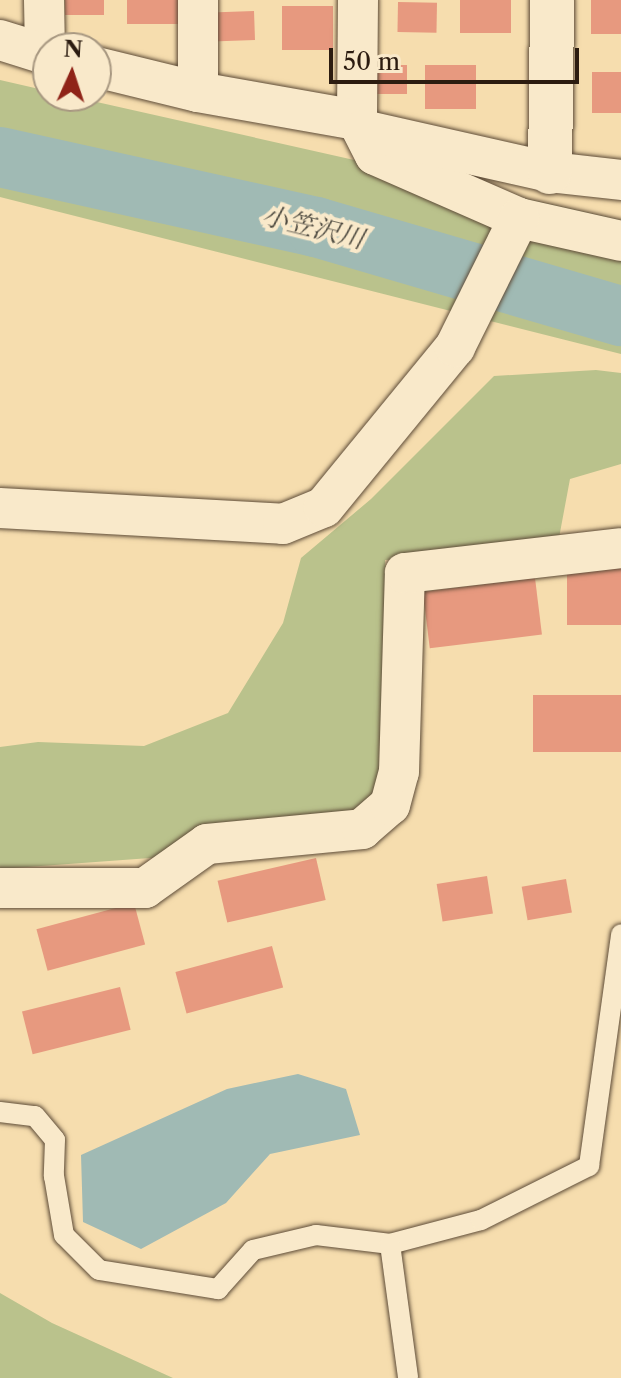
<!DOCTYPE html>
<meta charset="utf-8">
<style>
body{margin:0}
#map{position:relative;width:621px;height:1378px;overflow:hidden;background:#f6ddae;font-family:"Libre Caslon Text","Noto Serif JP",serif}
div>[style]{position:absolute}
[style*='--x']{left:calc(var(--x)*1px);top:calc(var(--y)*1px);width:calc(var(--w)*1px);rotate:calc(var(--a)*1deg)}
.green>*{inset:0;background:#bac28c}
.water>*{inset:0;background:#a0bab4}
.river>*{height:60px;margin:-30px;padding:0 30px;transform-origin:30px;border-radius:30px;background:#a0bab4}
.building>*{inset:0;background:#e7997f;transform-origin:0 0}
.roads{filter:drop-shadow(0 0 2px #5e4c38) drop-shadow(0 0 2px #5e4c38)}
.lane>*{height:20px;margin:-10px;padding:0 10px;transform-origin:10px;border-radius:10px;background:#f9e9ca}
.street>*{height:40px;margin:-20px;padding:0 20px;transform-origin:20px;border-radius:20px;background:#f9e9ca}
.secondary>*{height:44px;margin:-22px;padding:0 22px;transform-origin:22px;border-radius:22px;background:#f9e9ca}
span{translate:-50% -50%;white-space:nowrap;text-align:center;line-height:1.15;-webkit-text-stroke:8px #f9e9ca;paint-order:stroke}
.water-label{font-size:26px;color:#4f4b41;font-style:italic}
.north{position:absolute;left:32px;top:32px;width:80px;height:80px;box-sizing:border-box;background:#f9e9ca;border:2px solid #a79780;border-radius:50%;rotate:3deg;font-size:22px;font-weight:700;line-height:32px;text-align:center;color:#2c1c10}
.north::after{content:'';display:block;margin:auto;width:28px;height:36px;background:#8f2418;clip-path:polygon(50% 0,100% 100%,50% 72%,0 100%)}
.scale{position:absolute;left:329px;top:48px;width:250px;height:36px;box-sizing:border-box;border:4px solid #2c1c10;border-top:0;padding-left:10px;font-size:24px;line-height:28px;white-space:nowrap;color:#2c1c10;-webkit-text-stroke:6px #f9e9ca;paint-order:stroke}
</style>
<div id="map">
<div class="green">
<i style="clip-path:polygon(0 80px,48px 91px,48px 96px,70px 96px,621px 220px,621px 354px,0 197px)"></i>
<i style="clip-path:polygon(596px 370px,621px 373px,621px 464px,570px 479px,556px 554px,385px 560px,399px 772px,362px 829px,191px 855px,0 869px,0 747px,38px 742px,144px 746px,228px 713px,283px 623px,301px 558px,371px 499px,494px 376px)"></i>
<i style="clip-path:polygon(0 1293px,52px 1323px,173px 1378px,0 1378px)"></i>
</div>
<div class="water">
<i style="clip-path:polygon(298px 1074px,346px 1089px,360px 1135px,270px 1154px,226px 1203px,141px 1249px,83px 1222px,81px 1155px,227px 1089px)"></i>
</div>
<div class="river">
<i style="--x:0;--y:157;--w:324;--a:12.5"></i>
<i style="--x:316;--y:227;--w:318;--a:16.3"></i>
</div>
<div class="building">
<i style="left:65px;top:0;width:39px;height:15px"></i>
<i style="left:127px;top:0;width:51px;height:24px"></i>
<i style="left:460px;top:0;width:51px;height:33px"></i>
<i style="left:591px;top:0;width:30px;height:34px"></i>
<i style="left:398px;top:2px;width:39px;height:30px;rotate:1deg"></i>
<i style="left:282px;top:6px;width:51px;height:44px"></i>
<i style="left:254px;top:11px;width:29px;height:50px;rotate:88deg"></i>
<i style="left:367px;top:65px;width:40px;height:29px"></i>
<i style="left:425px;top:65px;width:51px;height:44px"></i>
<i style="left:592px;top:72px;width:29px;height:41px"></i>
<i style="left:621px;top:568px;width:57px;height:54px;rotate:90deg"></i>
<i style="left:535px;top:578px;width:57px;height:113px;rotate:83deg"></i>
<i style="left:621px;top:695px;width:57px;height:88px;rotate:90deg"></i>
<i style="left:316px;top:858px;width:43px;height:101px;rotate:77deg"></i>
<i style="left:487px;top:876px;width:38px;height:51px;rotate:81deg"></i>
<i style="left:566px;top:879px;width:34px;height:45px;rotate:80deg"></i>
<i style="left:134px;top:903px;width:43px;height:101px;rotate:75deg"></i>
<i style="left:272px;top:946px;width:43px;height:100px;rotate:75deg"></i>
<i style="left:120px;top:987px;width:44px;height:101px;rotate:76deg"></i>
</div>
<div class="roads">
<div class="lane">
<i style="--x:0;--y:1112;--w:35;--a:7"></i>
<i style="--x:35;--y:1116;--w:31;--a:50"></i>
<i style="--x:55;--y:1140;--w:36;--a:92"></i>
<i style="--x:54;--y:1176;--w:60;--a:80.4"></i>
<i style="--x:64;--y:1235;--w:49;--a:45"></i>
<i style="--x:99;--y:1270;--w:121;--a:9.1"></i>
<i style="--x:218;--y:1289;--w:52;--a:-48.1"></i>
<i style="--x:253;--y:1250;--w:65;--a:-13.4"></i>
<i style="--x:316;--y:1235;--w:75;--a:6.9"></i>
<i style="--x:390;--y:1244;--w:94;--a:-14.8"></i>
<i style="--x:481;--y:1220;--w:121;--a:-26.6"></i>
<i style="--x:589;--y:1166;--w:234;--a:-82.1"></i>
<i style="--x:390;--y:1244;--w:135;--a:82.3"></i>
</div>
<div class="street">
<i style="--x:44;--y:0;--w:54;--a:88.9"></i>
<i style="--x:358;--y:0;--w:120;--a:90.5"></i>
<i style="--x:357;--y:120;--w:39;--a:63"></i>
<i style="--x:375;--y:155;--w:157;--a:23.6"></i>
<i style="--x:519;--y:218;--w:105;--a:12.7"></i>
<i style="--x:0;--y:40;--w:50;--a:17.4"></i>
<i style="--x:96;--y:67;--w:105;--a:13.8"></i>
<i style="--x:198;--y:92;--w:161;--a:10"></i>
<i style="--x:198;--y:92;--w:92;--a:-90"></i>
<i style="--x:363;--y:130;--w:192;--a:12.7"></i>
<i style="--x:550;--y:172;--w:71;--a:6.4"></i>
<i style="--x:0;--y:508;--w:283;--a:3.2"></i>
<i style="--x:283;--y:524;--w:44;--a:-22.5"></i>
<i style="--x:324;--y:507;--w:207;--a:-50.7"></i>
<i style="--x:455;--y:347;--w:144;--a:-63.6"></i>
<i style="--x:0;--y:888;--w:145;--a:0"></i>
<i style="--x:145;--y:888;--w:76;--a:-35.4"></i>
<i style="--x:207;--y:844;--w:156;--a:-5.5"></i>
<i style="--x:362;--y:829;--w:37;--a:-41"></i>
<i style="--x:390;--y:805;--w:34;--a:-75"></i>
<i style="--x:399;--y:772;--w:199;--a:-88.3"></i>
<i style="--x:405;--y:573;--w:217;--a:-6.6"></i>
</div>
<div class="secondary">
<i style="--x:550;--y:172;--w:172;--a:-89.3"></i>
</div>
</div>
<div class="water-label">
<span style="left:313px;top:228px;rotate:14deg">小笠沢川</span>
</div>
<div class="north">N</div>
<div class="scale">50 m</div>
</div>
